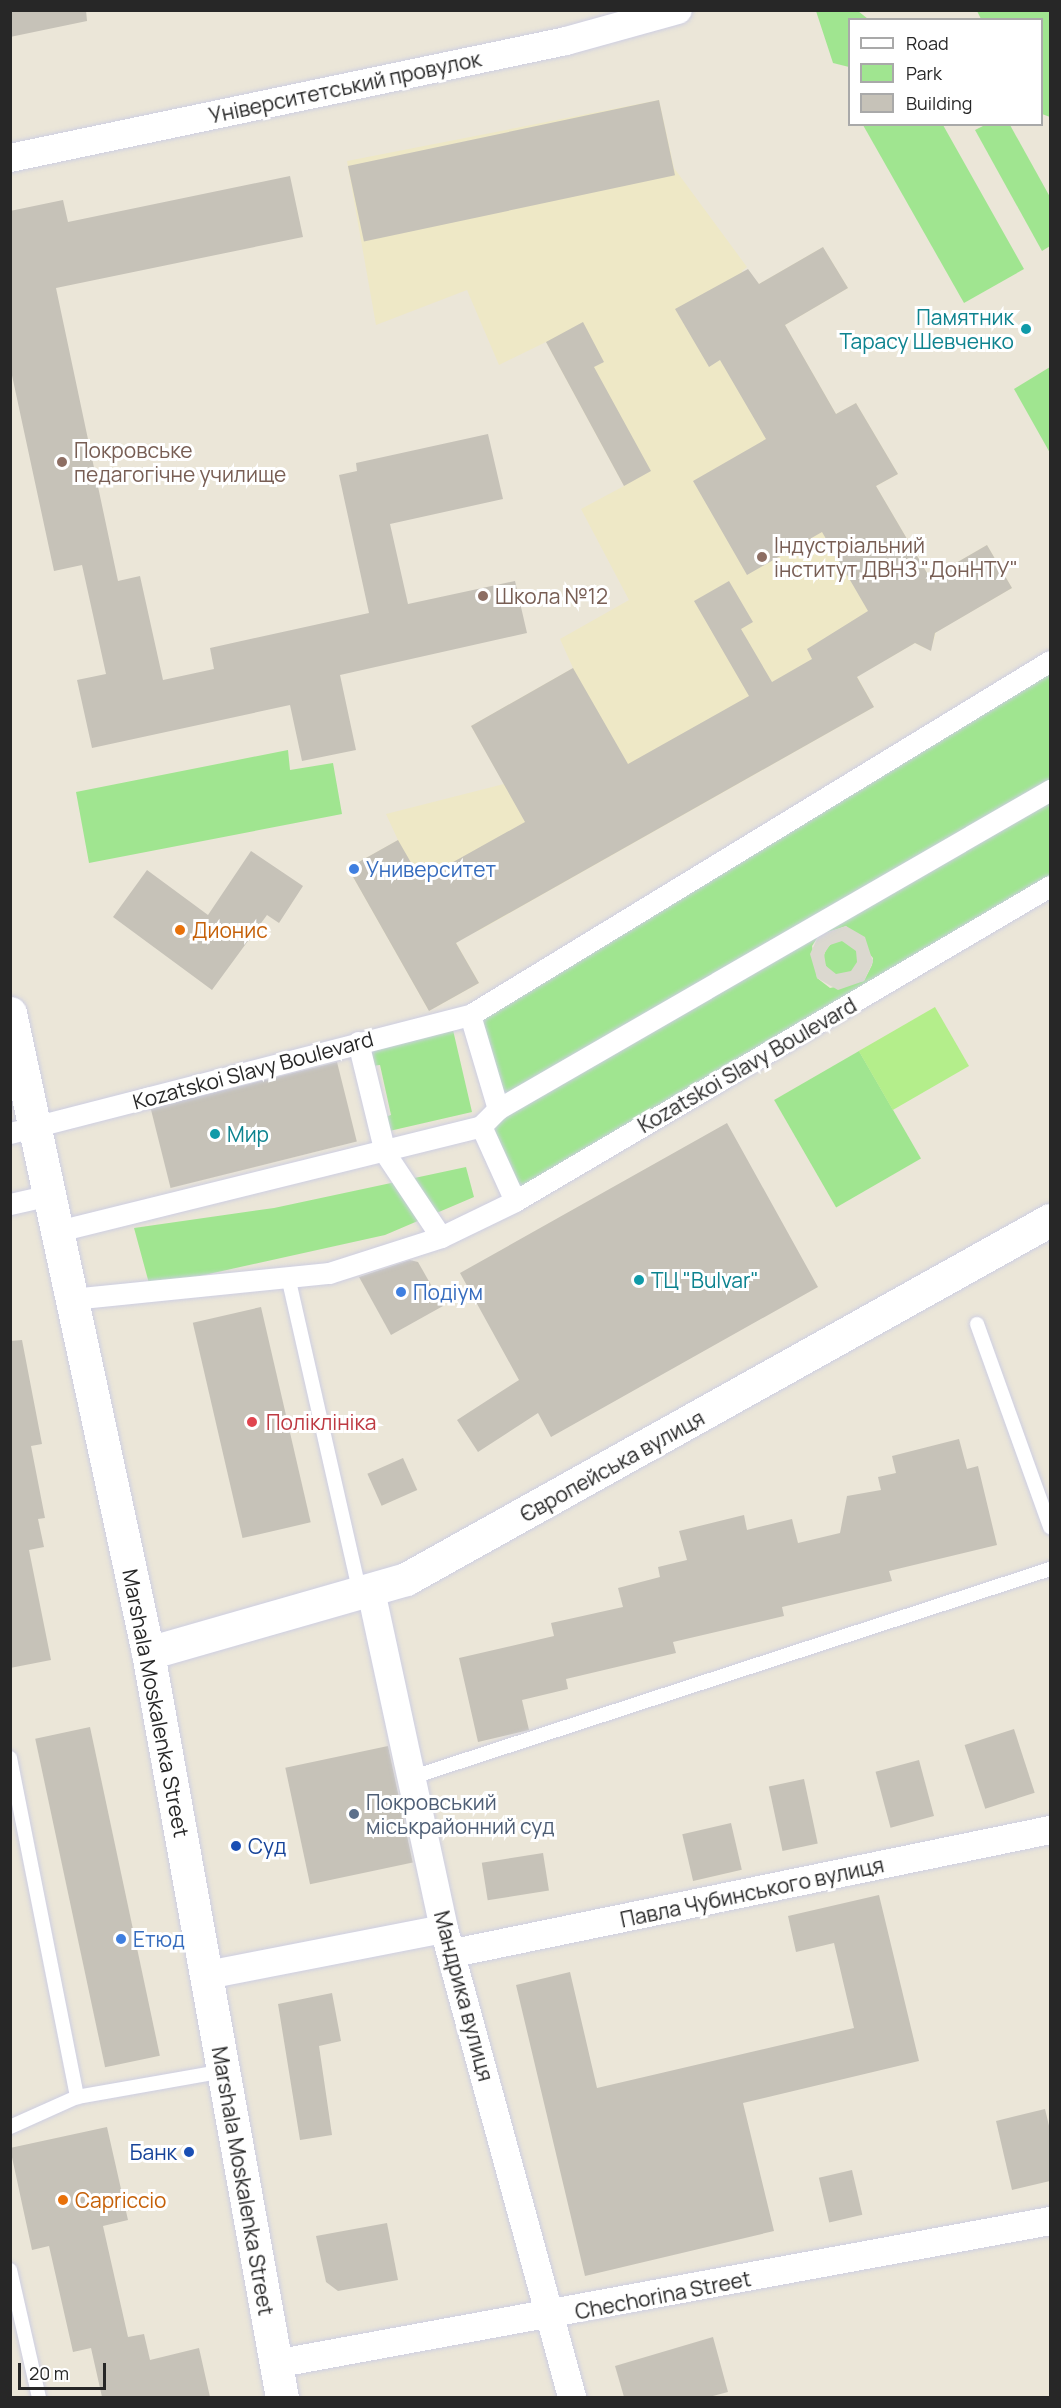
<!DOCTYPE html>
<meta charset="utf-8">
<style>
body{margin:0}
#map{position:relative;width:1061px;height:2408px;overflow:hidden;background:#ebe6d8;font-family:Manrope,sans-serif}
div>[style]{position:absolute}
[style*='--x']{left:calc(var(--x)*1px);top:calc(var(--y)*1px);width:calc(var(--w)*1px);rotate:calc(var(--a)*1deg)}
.education>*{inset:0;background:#eee8c6}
.green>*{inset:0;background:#a0e590;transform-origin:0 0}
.round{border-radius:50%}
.pitch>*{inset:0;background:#b4ee8b;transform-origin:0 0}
.plaza>*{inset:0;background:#dbd8cf}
.building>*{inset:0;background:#c6c2b8;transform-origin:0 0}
.roads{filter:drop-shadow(0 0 2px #cdcee2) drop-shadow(0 0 2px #cdcee2)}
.service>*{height:14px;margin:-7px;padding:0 7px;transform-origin:7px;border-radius:7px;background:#fff}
.pedestrian>*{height:21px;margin:-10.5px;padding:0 10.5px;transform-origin:10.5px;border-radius:10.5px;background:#fff}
.minor>*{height:28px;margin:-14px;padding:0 14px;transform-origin:14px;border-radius:14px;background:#fff}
.tertiary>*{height:33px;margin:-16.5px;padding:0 16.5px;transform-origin:16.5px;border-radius:16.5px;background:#fff}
.dots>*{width:16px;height:16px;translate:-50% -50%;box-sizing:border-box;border:3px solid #fff;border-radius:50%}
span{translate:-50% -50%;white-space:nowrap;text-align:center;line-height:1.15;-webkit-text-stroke:6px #fff;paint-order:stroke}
.street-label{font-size:21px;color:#272727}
.culture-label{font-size:21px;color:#0d838f}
.right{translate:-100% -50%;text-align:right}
.left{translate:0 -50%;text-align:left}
.education-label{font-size:21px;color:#785e54}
.shop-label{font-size:21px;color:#366cbe}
.food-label{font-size:21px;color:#c56008}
.health-label{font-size:21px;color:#be3a42}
.service-label{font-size:21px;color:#4e5e75}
.transit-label{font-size:21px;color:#164399}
.frame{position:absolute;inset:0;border:12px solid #272727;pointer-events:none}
.legend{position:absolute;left:848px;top:18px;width:195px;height:108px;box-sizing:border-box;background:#fff;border:2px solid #a9a9a9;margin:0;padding:8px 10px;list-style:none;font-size:18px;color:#272727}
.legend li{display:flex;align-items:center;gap:12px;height:30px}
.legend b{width:30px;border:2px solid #a9a9a9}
.scale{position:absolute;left:18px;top:2363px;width:88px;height:27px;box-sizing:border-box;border:3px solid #272727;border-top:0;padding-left:8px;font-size:18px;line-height:21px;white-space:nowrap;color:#272727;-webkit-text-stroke:4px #fff;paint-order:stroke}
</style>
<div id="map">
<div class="education">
<i style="clip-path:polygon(659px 100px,674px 168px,747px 267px,742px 271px,752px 288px,823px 247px,848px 288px,785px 325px,836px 414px,856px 403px,898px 474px,876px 486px,930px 578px,987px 545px,1012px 588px,936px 632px,933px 643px,924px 648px,915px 643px,886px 660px,847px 658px,874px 707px,478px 931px,464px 906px,442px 918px,479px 983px,429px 1011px,348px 868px,398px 840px,386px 814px,504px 784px,471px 726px,573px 668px,560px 639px,629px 600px,581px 509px,624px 486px,546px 342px,499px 365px,467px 290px,376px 325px,347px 161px)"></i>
</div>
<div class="green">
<i style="clip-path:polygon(816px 11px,858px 11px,868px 19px,850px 20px,849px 67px,833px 63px)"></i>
<i style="clip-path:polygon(977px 11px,1050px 11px,1050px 117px,1042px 114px,1042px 20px,981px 19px)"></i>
<i style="clip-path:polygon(863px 125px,943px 125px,1024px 269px,964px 303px)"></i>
<i style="clip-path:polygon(985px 125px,1010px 125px,1050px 197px,1050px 246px,1042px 251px,975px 130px)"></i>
<i style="clip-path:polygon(1050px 367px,1050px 453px,1014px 389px)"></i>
<i style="clip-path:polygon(evenodd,1050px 668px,1050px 886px,515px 1201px,481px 1126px,498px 1109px,470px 1015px,1050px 668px,846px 926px,873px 958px,872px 965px,864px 981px,830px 988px,817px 978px,812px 946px,819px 935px,846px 926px)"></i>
<i style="clip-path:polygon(288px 750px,290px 770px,333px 763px,342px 814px,89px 863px,76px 792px)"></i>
<i class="round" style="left:824px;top:941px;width:34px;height:34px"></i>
<i style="clip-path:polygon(453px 1030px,472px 1112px,385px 1132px,382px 1118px,391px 1115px,380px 1065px,372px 1066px,368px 1050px)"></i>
<i style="left:859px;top:1051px;width:124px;height:98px;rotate:60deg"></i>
<i style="clip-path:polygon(466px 1167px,474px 1197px,385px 1235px,150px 1287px,134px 1228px,274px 1208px)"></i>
</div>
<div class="pitch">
<i style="left:935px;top:1007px;width:68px;height:88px;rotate:60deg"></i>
</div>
<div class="plaza">
<i style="clip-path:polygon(evenodd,846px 926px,865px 937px,873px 962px,864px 981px,838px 990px,817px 978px,810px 954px,819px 935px,846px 926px,842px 941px,856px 951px,857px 962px,851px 971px,836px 974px,826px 966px,824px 954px,830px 945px,842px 941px)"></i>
</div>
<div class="building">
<i style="clip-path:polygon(10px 10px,86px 10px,87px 21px,10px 37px)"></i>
<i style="left:659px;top:100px;width:77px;height:318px;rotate:78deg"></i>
<i style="clip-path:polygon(290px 176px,303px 237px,56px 288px,118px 581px,140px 576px,163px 680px,214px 669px,210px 648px,369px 613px,339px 475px,357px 471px,356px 463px,488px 434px,503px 499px,390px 524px,408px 604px,515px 581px,527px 633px,340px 675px,356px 750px,302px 761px,290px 705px,92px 748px,77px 680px,106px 674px,82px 565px,54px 571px,10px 366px,10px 211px,63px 200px,68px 222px)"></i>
<i style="clip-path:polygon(823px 247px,848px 288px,785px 325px,836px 414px,856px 403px,898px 474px,876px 486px,930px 578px,987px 545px,1012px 588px,935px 633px,931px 651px,915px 643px,857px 677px,874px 707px,456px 943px,479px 983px,429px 1011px,348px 868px,398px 840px,421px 880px,525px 822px,471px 726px,573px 668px,628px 764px,749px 696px,694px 601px,729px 581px,753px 622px,741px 629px,772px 682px,812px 659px,807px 649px,868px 611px,822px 532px,747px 575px,693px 481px,766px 439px,720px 360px,709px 367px,675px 309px,748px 269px,759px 284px)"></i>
<i style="clip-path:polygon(583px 322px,604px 362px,594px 367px,651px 471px,624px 486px,546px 342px)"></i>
<i style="clip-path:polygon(251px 851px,303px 886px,279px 923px,267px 915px,212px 990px,113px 917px,147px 870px,208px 915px)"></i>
<i style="left:337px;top:1062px;width:82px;height:192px;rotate:76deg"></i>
<i style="clip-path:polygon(727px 1123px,818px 1287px,551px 1437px,538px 1413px,478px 1452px,457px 1420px,519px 1380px,460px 1273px)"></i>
<i style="clip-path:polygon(410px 1260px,418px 1262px,443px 1306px,391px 1335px,359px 1277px)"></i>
<i style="left:261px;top:1307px;width:221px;height:70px;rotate:77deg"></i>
<i style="clip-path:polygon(22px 1340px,42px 1444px,31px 1446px,45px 1518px,38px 1519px,44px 1547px,29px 1550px,51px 1660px,10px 1668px,10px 1341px)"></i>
<i style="clip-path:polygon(959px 1439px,967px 1469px,978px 1466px,997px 1545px,889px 1571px,892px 1581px,782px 1607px,784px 1616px,673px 1642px,676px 1653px,566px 1679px,568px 1689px,522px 1700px,529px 1730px,478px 1742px,459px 1658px,554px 1636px,551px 1623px,623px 1607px,618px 1588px,660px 1577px,658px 1567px,687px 1560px,679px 1531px,744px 1515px,747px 1530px,792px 1519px,798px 1543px,840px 1533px,847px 1496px,881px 1490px,878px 1477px,896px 1473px,892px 1456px)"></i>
<i style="left:403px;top:1458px;width:35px;height:39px;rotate:66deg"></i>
<i style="left:90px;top:1727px;width:336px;height:56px;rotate:78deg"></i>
<i style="left:1014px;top:1729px;width:67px;height:52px;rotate:72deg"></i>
<i style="left:388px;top:1746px;width:119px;height:105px;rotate:78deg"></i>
<i style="left:919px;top:1760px;width:58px;height:45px;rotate:75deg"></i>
<i style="left:804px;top:1779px;width:66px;height:36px;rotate:78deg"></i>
<i style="left:731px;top:1823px;width:48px;height:50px;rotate:77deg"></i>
<i style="left:543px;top:1853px;width:38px;height:62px;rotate:81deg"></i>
<i style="clip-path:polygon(879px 1895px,919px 2061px,743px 2103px,774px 2231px,585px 2276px,516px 1985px,570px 1972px,597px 2088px,854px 2028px,834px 1943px,796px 1952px,788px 1916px)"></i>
<i style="clip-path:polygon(332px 1993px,341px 2041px,319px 2046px,332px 2135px,300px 2140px,278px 2004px)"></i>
<i style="clip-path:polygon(1045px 2109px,1050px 2130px,1050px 2181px,1012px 2190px,996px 2121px)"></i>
<i style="clip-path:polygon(107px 2127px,128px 2220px,103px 2226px,128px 2337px,144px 2334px,150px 2360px,199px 2348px,210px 2397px,102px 2397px,91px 2348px,73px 2352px,49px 2246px,32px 2250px,10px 2148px)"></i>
<i style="left:852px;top:2170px;width:46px;height:34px;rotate:77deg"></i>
<i style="clip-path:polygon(387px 2223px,398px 2280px,338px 2291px,326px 2282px,316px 2236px)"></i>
<i style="clip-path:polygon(713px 2337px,728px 2392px,709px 2397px,624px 2397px,615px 2366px)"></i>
</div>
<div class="roads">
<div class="service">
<i style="--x:289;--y:1281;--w:321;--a:77.2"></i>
<i style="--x:977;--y:1324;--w:216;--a:70.2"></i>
<i style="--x:10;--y:1758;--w:346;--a:78.8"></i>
<i style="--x:77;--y:2097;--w:149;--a:-10"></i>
<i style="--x:413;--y:1777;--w:670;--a:-18.08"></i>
<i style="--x:10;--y:2127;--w:73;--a:-24.1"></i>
<i style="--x:10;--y:2270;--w:131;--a:77.2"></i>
</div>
<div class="pedestrian">
<i style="--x:470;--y:1015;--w:98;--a:73.4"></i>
<i style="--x:498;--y:1109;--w:638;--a:-30.02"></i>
<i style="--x:358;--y:1042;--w:114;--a:76.3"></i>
<i style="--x:385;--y:1153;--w:101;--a:56.3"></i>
<i style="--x:498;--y:1109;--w:24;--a:135"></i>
<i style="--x:481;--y:1126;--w:82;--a:65.6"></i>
<i style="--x:515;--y:1201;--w:621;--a:-30.49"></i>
<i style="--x:10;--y:1133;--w:475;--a:-14.4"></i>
<i style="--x:470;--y:1015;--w:679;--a:-31.4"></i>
<i style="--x:10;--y:1204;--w:41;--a:-12.7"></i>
<i style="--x:58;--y:1231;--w:436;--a:-13.9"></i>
<i style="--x:72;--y:1299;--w:258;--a:-5.8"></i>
<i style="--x:329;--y:1273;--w:118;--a:-17.8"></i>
<i style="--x:441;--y:1237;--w:82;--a:-25.9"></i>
</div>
<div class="minor">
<i style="--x:10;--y:158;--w:568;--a:-11.88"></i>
<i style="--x:566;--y:41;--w:116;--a:-15.5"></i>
<i style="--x:371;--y:1591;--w:346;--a:77.8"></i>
<i style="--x:444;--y:1929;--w:486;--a:74.7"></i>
<i style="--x:454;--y:1953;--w:609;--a:-11.66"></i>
<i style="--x:207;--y:1975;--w:241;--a:-11"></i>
<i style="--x:275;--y:2364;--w:788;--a:-10.45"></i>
</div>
<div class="tertiary">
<i style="--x:10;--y:1013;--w:655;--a:77.83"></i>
<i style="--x:148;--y:1653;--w:757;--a:79.8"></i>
<i style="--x:148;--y:1653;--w:268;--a:-16"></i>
<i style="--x:406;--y:1579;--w:737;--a:-29.14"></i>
</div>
</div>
<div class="dots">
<i style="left:1026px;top:329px;background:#0f9aa8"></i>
<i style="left:62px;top:462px;background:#8d6e63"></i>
<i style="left:762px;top:557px;background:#8d6e63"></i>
<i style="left:483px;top:596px;background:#8d6e63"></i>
<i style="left:354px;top:869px;background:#3f7fe0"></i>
<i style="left:180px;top:930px;background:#e8710a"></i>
<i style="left:215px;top:1134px;background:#0f9aa8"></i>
<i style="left:639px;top:1280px;background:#0f9aa8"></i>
<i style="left:401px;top:1292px;background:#3f7fe0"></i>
<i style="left:252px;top:1422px;background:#e0444e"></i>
<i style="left:354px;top:1814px;background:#5c6f8a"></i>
<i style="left:236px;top:1846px;background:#1a4fb4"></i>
<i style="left:121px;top:1939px;background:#3f7fe0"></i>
<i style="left:189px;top:2152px;background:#1a4fb4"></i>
<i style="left:63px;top:2200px;background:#e8710a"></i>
</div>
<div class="street-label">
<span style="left:345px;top:87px;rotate:-12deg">Університетський провулок</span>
<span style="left:747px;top:1065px;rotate:-30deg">Kozatskoi Slavy Boulevard</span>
<span style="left:253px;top:1070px;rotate:-15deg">Kozatskoi Slavy Boulevard</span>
<span style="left:612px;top:1466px;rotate:-29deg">Європейська вулиця</span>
<span style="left:156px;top:1703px;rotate:79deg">Marshala Moskalenka Street</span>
<span style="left:752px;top:1892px;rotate:-12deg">Павла Чубинського вулиця</span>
<span style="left:464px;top:1996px;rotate:75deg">Мандрика вулиця</span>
<span style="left:243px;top:2181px;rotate:80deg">Marshala Moskalenka Street</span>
<span style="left:663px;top:2295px;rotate:-11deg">Chechorina Street</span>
</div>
<div class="culture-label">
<span class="right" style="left:1014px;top:329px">Памятник<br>Тарасу Шевченко</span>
<span class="left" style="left:227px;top:1134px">Мир</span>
<span class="left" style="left:651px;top:1280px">ТЦ "Bulvar"</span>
</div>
<div class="education-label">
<span class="left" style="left:74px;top:462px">Покровське<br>педагогічне училище</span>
<span class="left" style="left:774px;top:557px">Індустріальний<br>інститут ДВНЗ "ДонНТУ"</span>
<span class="left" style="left:495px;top:596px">Школа №12</span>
</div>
<div class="shop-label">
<span class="left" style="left:366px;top:869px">Университет</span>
<span class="left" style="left:413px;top:1292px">Подіум</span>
<span class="left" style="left:133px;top:1939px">Етюд</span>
</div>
<div class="food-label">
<span class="left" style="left:192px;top:930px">Дионис</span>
<span class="left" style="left:75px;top:2200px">Capriccio</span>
</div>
<div class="health-label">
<span class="left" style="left:266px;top:1422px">Поліклініка</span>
</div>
<div class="service-label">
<span class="left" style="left:366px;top:1814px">Покровський<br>міськрайонний суд</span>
</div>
<div class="transit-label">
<span class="left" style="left:248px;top:1846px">Суд</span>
<span class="right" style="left:177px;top:2152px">Банк</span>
</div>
<div class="frame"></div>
<ul class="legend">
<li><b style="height:8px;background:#fff"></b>Road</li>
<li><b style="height:16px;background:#a0e590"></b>Park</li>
<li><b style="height:16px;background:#c6c2b8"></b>Building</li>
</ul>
<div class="scale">20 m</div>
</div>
